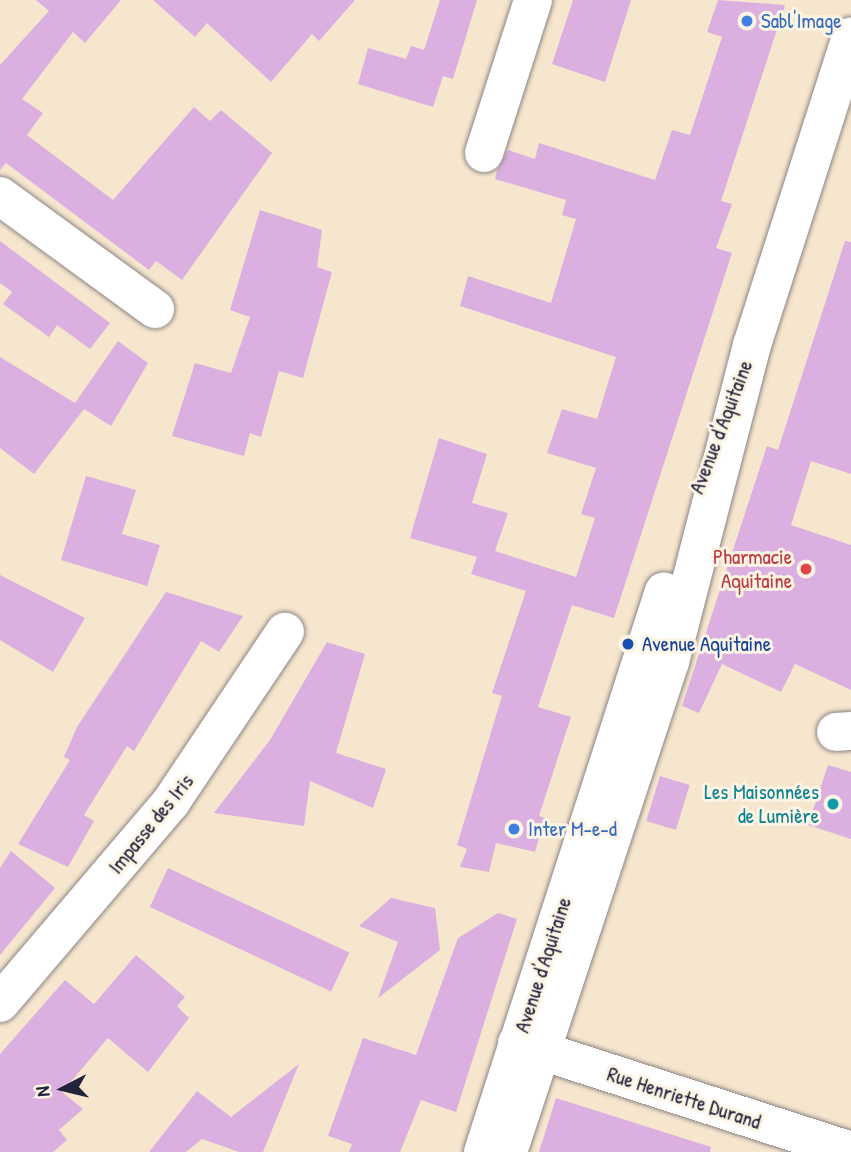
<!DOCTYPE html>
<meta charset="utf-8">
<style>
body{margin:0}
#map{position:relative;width:851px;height:1152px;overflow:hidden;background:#f6e6ce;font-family:"Patrick Hand",sans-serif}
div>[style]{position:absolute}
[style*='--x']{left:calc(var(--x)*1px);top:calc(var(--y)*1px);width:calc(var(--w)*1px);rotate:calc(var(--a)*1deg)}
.building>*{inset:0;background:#dbb0e0;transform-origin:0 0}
.roads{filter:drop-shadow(0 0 2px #8c8484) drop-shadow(0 0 2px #8c8484)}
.minor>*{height:38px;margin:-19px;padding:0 19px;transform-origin:19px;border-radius:19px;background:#fff}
.major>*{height:38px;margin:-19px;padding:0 19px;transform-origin:19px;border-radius:19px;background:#fff}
.dots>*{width:19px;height:19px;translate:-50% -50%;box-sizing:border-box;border:4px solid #fcf5e5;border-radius:50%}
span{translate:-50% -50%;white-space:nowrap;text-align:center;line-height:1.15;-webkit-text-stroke:6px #fcf5e5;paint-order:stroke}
.shop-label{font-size:21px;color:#366cbe}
.left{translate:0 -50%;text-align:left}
.street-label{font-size:21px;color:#22223b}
.health-label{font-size:21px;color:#be3a42}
.right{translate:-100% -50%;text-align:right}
.transit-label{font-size:21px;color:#164399}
.culture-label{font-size:21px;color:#0d838f}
.north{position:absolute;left:28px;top:1054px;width:70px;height:70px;-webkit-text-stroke:5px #fcf5e5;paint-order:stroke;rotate:263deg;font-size:19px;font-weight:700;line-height:28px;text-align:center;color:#22223b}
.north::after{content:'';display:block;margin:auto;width:24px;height:32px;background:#22223b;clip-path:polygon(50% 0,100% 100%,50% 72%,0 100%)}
</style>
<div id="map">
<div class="building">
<i style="clip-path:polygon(36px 0,121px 0,85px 43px,73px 32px,22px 99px,43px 113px,27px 135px,113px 200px,194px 107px,210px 121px,221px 110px,272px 153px,182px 280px,156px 261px,149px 270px,6px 163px,0 170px,0 65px,49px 11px)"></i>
<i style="clip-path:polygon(153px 0,355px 0,319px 41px,312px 34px,271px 82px,207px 23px,195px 37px)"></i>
<i style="clip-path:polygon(440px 0,477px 0,453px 79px,443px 76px,433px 107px,358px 84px,368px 48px,406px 59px,411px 46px,424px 50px)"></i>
<i style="clip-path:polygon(573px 0,631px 0,605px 82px,552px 64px)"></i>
<i style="clip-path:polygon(718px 0,785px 5px,721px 201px,732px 204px,716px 248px,732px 253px,614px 618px,572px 605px,538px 707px,571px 717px,539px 816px,545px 818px,535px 852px,496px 843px,489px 872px,460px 867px,467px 849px,457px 845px,502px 696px,492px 693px,526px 591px,471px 574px,477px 557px,410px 538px,439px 438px,487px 454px,472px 503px,508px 513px,495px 551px,576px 577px,595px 518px,581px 514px,596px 468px,547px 453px,562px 409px,597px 419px,616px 357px,460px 306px,468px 276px,551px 303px,576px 219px,562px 215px,566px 200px,495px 179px,497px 170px,508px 150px,535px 159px,539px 143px,655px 180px,672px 130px,690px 135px,722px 37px,707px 32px)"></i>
<i style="clip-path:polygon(260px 210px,322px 230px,317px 267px,332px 272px,303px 378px,279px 371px,261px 437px,250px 433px,244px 456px,172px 436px,195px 363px,231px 373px,250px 317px,230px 310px)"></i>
<i style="clip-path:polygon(0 241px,110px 323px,90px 349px,57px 325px,49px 337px,3px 304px,12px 292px,0 283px)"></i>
<i style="clip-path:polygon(845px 241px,851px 242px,851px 474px,811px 461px,791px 525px,851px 545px,851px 690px,795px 664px,781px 692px,722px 664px,699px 713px,682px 706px,767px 446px,778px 450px)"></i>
<i style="clip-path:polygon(118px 341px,148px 363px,111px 426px,84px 409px,34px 474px,0 448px,0 357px,75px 403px)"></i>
<i style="clip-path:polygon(86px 476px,136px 490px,122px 534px,160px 545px,147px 586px,61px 560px)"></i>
<i style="clip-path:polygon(0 575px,85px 618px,53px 672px,0 640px)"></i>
<i style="clip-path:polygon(166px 592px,243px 616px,219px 652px,201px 641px,134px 751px,127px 746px,84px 815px,94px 821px,68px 867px,18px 844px,70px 760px,64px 757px,77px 727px)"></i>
<i style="clip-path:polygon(327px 642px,365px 654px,336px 753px,386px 769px,373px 808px,310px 781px,304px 826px,214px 813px,270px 740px)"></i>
<i style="clip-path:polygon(828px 765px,851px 772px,851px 839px,808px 825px)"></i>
<i style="left:660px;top:776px;width:31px;height:47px;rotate:17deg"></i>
<i style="clip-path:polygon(11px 851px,55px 888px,0 955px,0 868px)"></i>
<i style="left:168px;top:868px;width:200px;height:43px;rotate:25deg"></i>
<i style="clip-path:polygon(391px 898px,435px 908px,440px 950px,378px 998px,398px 942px,359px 926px)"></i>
<i style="clip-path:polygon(498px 913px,517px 919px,456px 1112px,421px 1100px,400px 1152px,349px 1152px,352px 1144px,328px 1136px,363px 1038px,416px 1055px,458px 938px)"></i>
<i style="clip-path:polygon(136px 955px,185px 997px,177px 1006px,189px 1018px,148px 1072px,108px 1038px,62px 1092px,83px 1109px,59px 1130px,67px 1140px,53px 1152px,0 1152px,0 1054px,65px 980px,94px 1004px)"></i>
<i style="clip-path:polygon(299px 1064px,263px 1152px,239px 1152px,202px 1139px,186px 1152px,149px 1152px,197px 1091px,231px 1117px)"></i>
<i style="clip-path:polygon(556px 1098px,711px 1147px,710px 1152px,539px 1152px)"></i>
</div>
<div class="roads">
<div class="minor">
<i style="--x:484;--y:153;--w:161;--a:-72.2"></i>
<i style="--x:0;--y:196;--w:192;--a:36.1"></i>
<i style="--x:836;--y:732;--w:15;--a:-4"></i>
<i style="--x:0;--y:1003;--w:264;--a:-49.6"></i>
<i style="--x:171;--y:802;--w:205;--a:-56.2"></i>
<i style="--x:517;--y:1043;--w:351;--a:17.9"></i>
</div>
<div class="major">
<i style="--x:483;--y:1152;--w:589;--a:-72.12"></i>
<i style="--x:508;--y:1152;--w:516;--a:-71.71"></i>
<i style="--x:670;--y:662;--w:327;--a:-75.5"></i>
<i style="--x:752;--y:345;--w:324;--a:-72.2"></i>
</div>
</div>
<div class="dots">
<i style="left:747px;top:21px;background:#3f7fe0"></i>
<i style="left:806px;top:569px;background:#e0444e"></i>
<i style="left:628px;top:644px;background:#1a4fb4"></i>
<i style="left:833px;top:804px;background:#0f9aa8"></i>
<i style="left:514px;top:829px;background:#3f7fe0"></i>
</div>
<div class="shop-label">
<span class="left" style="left:761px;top:21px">Sabl'Image</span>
<span class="left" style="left:528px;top:829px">Inter M-e-d</span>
</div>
<div class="street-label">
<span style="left:721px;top:427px;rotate:-69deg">Avenue d'Aquitaine</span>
<span style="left:151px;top:824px;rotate:-51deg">Impasse des Iris</span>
<span style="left:543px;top:965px;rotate:-72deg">Avenue d'Aquitaine</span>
<span style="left:684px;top:1098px;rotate:18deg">Rue Henriette Durand</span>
</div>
<div class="health-label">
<span class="right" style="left:792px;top:569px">Pharmacie<br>Aquitaine</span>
</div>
<div class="transit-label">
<span class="left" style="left:642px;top:644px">Avenue Aquitaine</span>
</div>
<div class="culture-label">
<span class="right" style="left:819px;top:804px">Les Maisonnées<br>de Lumière</span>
</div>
<div class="north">N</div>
</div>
